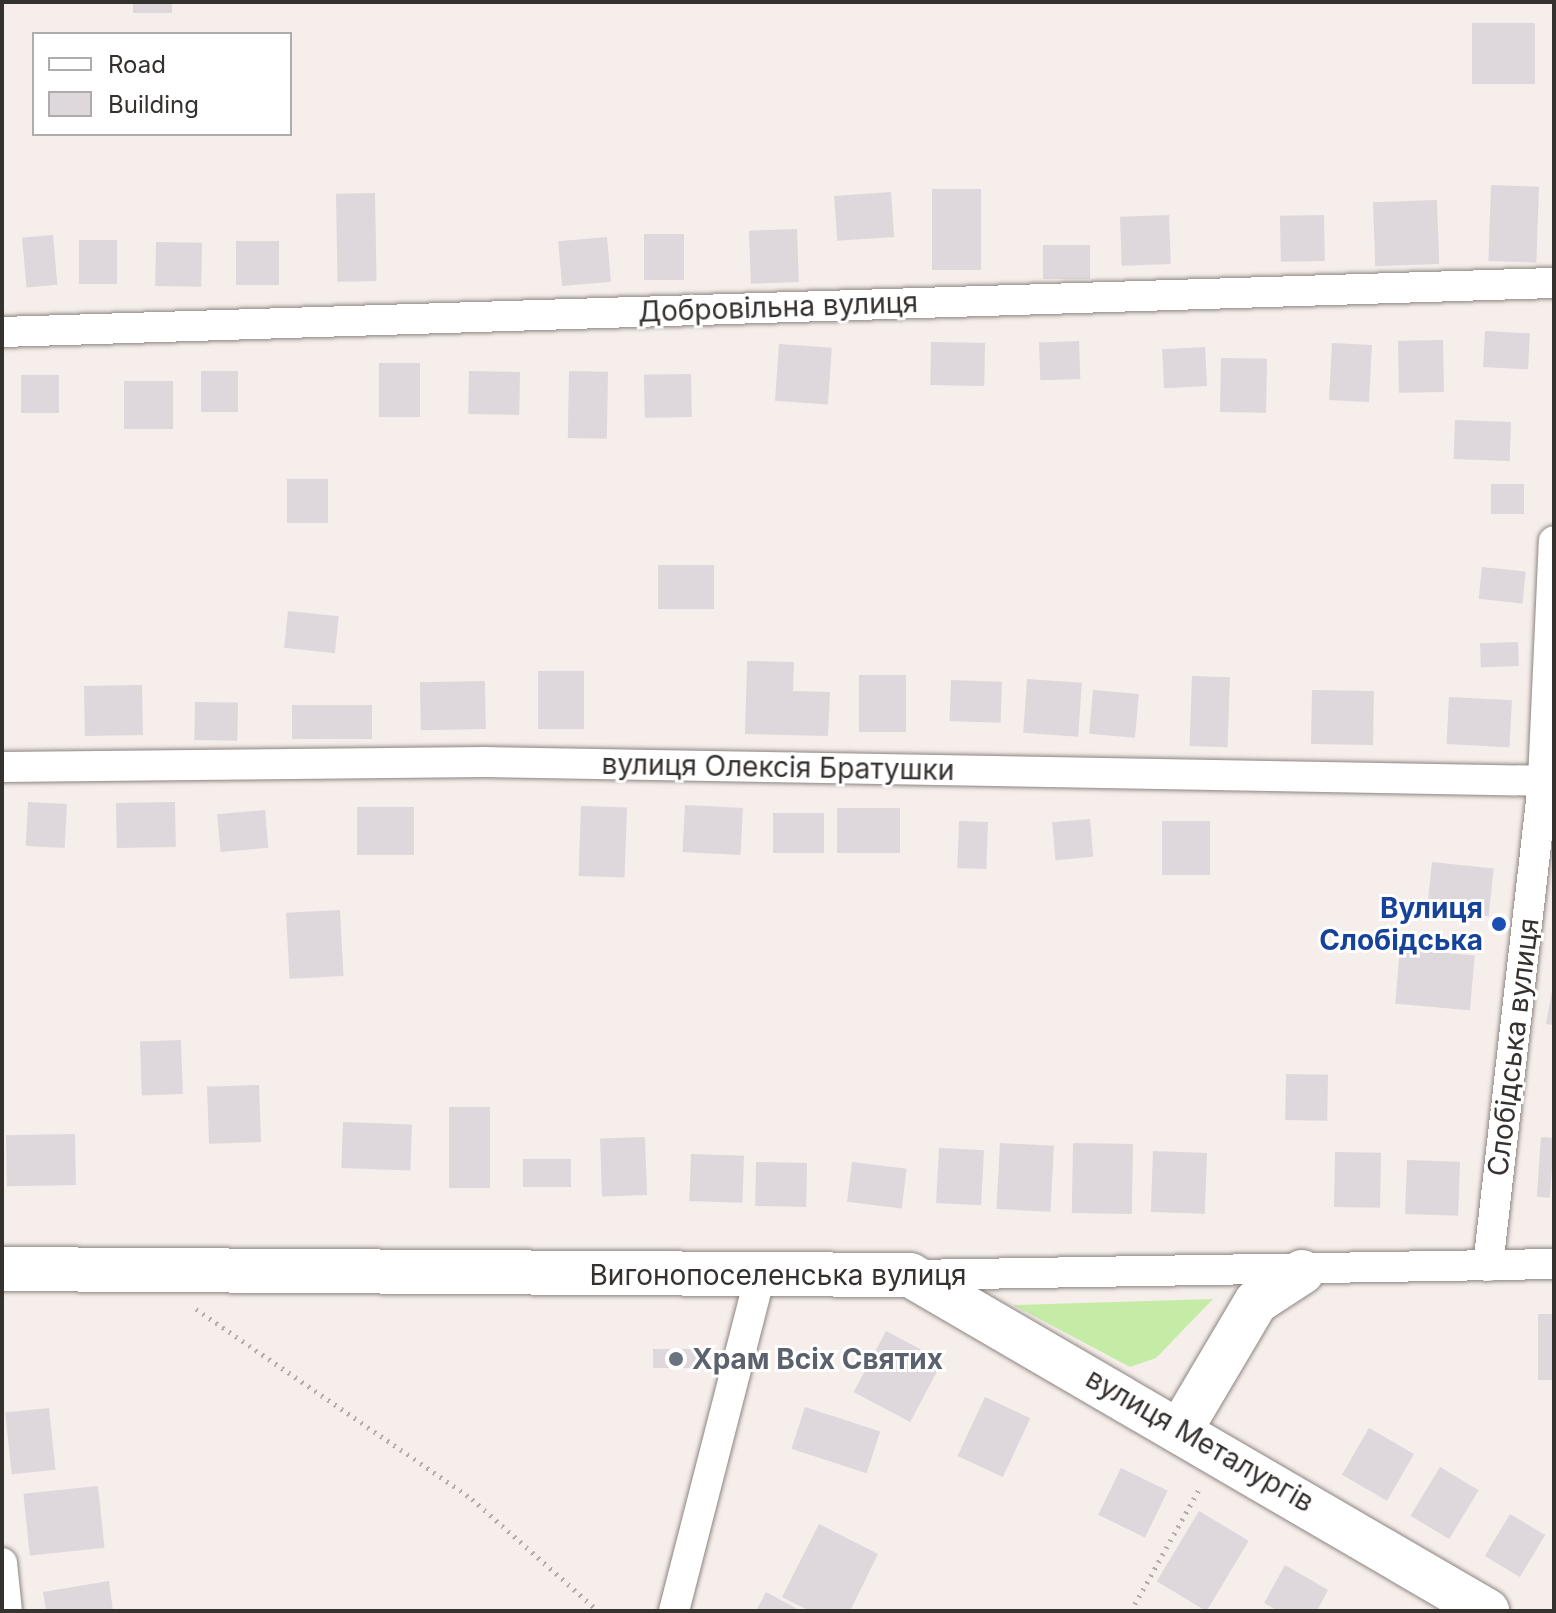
<!DOCTYPE html>
<meta charset="utf-8">
<style>
body{margin:0}
#map{position:relative;width:1556px;height:1613px;overflow:hidden;background:#f6eeea;font-family:Inter,sans-serif}
div>[style]{position:absolute}
[style*='--x']{left:calc(var(--x)*1px);top:calc(var(--y)*1px);width:calc(var(--w)*1px);rotate:calc(var(--a)*1deg)}
.green>*{inset:0;background:#c5eca6}
.building>*{inset:0;background:#ded7dc;transform-origin:0 0}
.path>*{height:5px;margin-top:-2.5px;transform-origin:0;background:repeating-linear-gradient(90deg,#b4adaa 0 2px,transparent 0 8px)}
.roads{filter:drop-shadow(0 0 2px #8c8581) drop-shadow(0 0 2px #8c8581)}
.street>*{height:30px;margin:-15px;padding:0 15px;transform-origin:15px;border-radius:15px;background:#fff}
.secondary>*{height:44px;margin:-22px;padding:0 22px;transform-origin:22px;border-radius:22px;background:#fff}
.dots>*{width:22px;height:22px;translate:-50% -50%;box-sizing:border-box;border:4px solid #fff;border-radius:50%}
span{translate:-50% -50%;white-space:nowrap;text-align:center;line-height:1.15;-webkit-text-stroke:6px #fff;paint-order:stroke}
.street-label{font-size:28px;color:#34312f}
.transit-label{font-size:28px;color:#164399;font-weight:700}
.right{translate:-100% -50%;text-align:right}
.worship-label{font-size:28px;color:#5b616d;font-weight:700}
.left{translate:0 -50%;text-align:left}
.frame{position:absolute;inset:0;border:4px solid #34312f;pointer-events:none}
.legend{position:absolute;left:32px;top:32px;width:260px;height:104px;box-sizing:border-box;background:#fff;border:2px solid #aeadac;margin:0;padding:10px 14px;list-style:none;font-size:24px;color:#34312f}
.legend li{display:flex;align-items:center;gap:16px;height:40px}
.legend b{width:40px;border:2px solid #aeadac}
</style>
<div id="map">
<div class="green">
<i style="clip-path:polygon(1213px 1299px,1156px 1358px,1130px 1367px,1013px 1305px)"></i>
</div>
<div class="building">
<i style="left:133px;top:2px;width:39px;height:11px"></i>
<i style="left:1472px;top:23px;width:63px;height:61px"></i>
<i style="left:1491px;top:185px;width:48px;height:76px;rotate:2deg"></i>
<i style="left:932px;top:189px;width:49px;height:81px"></i>
<i style="left:891px;top:192px;width:45px;height:57px;rotate:86deg"></i>
<i style="left:375px;top:193px;width:88px;height:39px;rotate:89deg"></i>
<i style="left:1437px;top:200px;width:64px;height:64px;rotate:88deg"></i>
<i style="left:1169px;top:215px;width:49px;height:49px;rotate:88deg"></i>
<i style="left:1324px;top:215px;width:46px;height:44px;rotate:89deg"></i>
<i style="left:797px;top:229px;width:53px;height:48px;rotate:88deg"></i>
<i style="left:644px;top:234px;width:40px;height:46px"></i>
<i style="left:53px;top:235px;width:50px;height:31px;rotate:85deg"></i>
<i style="left:607px;top:237px;width:45px;height:49px;rotate:85deg"></i>
<i style="left:117px;top:240px;width:44px;height:38px;rotate:90deg"></i>
<i style="left:236px;top:241px;width:43px;height:44px"></i>
<i style="left:156px;top:242px;width:46px;height:44px;rotate:1deg"></i>
<i style="left:1090px;top:245px;width:34px;height:47px;rotate:90deg"></i>
<i style="left:1485px;top:331px;width:45px;height:36px;rotate:3deg"></i>
<i style="left:1443px;top:340px;width:52px;height:45px;rotate:89deg"></i>
<i style="left:1079px;top:341px;width:38px;height:40px;rotate:88deg"></i>
<i style="left:931px;top:342px;width:54px;height:43px;rotate:1deg"></i>
<i style="left:1332px;top:343px;width:40px;height:57px;rotate:3deg"></i>
<i style="left:779px;top:344px;width:53px;height:57px;rotate:4deg"></i>
<i style="left:1205px;top:347px;width:39px;height:43px;rotate:87deg"></i>
<i style="left:1221px;top:358px;width:46px;height:54px;rotate:1deg"></i>
<i style="left:379px;top:363px;width:41px;height:54px"></i>
<i style="left:201px;top:371px;width:37px;height:41px"></i>
<i style="left:469px;top:371px;width:51px;height:43px;rotate:1deg"></i>
<i style="left:569px;top:371px;width:39px;height:67px;rotate:1deg"></i>
<i style="left:691px;top:374px;width:43px;height:47px;rotate:89deg"></i>
<i style="left:21px;top:375px;width:38px;height:38px"></i>
<i style="left:124px;top:381px;width:49px;height:48px"></i>
<i style="left:1455px;top:420px;width:56px;height:39px;rotate:2deg"></i>
<i style="left:287px;top:479px;width:41px;height:44px"></i>
<i style="left:1491px;top:484px;width:33px;height:30px"></i>
<i style="left:658px;top:565px;width:56px;height:44px"></i>
<i style="left:1482px;top:567px;width:44px;height:32px;rotate:6deg"></i>
<i style="left:288px;top:611px;width:51px;height:37px;rotate:6deg"></i>
<i style="left:1518px;top:642px;width:24px;height:38px;rotate:88deg"></i>
<i style="clip-path:polygon(747px 661px,794px 662px,793px 691px,830px 692px,828px 736px,745px 734px)"></i>
<i style="left:538px;top:671px;width:46px;height:58px"></i>
<i style="left:859px;top:675px;width:47px;height:57px"></i>
<i style="left:1192px;top:676px;width:38px;height:70px;rotate:2deg"></i>
<i style="left:1027px;top:679px;width:55px;height:54px;rotate:4deg"></i>
<i style="left:951px;top:680px;width:51px;height:41px;rotate:2deg"></i>
<i style="left:485px;top:681px;width:48px;height:65px;rotate:89deg"></i>
<i style="left:142px;top:685px;width:50px;height:58px;rotate:89deg"></i>
<i style="left:1093px;top:690px;width:46px;height:44px;rotate:5deg"></i>
<i style="left:1312px;top:690px;width:62px;height:54px;rotate:1deg"></i>
<i style="left:1449px;top:697px;width:63px;height:47px;rotate:3deg"></i>
<i style="left:195px;top:702px;width:43px;height:38px;rotate:1deg"></i>
<i style="left:292px;top:705px;width:80px;height:34px"></i>
<i style="left:28px;top:802px;width:39px;height:44px;rotate:3deg"></i>
<i style="left:175px;top:802px;width:45px;height:59px;rotate:89deg"></i>
<i style="left:685px;top:805px;width:58px;height:47px;rotate:3deg"></i>
<i style="left:581px;top:806px;width:46px;height:70px;rotate:2deg"></i>
<i style="left:414px;top:807px;width:48px;height:57px;rotate:90deg"></i>
<i style="left:837px;top:808px;width:63px;height:45px"></i>
<i style="left:265px;top:810px;width:38px;height:48px;rotate:85deg"></i>
<i style="left:773px;top:813px;width:51px;height:40px"></i>
<i style="left:1090px;top:819px;width:38px;height:38px;rotate:85deg"></i>
<i style="left:959px;top:821px;width:29px;height:47px;rotate:2deg"></i>
<i style="left:1210px;top:821px;width:54px;height:48px;rotate:90deg"></i>
<i style="left:1432px;top:862px;width:62px;height:48px;rotate:6deg"></i>
<i style="left:340px;top:910px;width:66px;height:54px;rotate:87deg"></i>
<i style="left:1400px;top:949px;width:75px;height:55px;rotate:5deg"></i>
<i style="clip-path:polygon(1554px 980px,1554px 1025px,1546px 1024px)"></i>
<i style="left:181px;top:1040px;width:54px;height:41px;rotate:88deg"></i>
<i style="left:1286px;top:1074px;width:42px;height:46px;rotate:1deg"></i>
<i style="left:259px;top:1085px;width:57px;height:52px;rotate:88deg"></i>
<i style="left:449px;top:1107px;width:41px;height:81px"></i>
<i style="left:343px;top:1122px;width:69px;height:46px;rotate:2deg"></i>
<i style="left:75px;top:1134px;width:51px;height:69px;rotate:89deg"></i>
<i style="left:645px;top:1137px;width:58px;height:45px;rotate:88deg"></i>
<i style="left:1541px;top:1137px;width:13px;height:60px;rotate:4deg"></i>
<i style="left:1000px;top:1143px;width:54px;height:66px;rotate:3deg"></i>
<i style="left:1073px;top:1143px;width:60px;height:70px;rotate:1deg"></i>
<i style="left:939px;top:1148px;width:45px;height:55px;rotate:3deg"></i>
<i style="left:1153px;top:1151px;width:54px;height:61px;rotate:2deg"></i>
<i style="left:1335px;top:1152px;width:46px;height:55px;rotate:1deg"></i>
<i style="left:691px;top:1154px;width:53px;height:47px;rotate:2deg"></i>
<i style="left:523px;top:1159px;width:48px;height:28px"></i>
<i style="left:1407px;top:1160px;width:53px;height:54px;rotate:2deg"></i>
<i style="left:756px;top:1162px;width:51px;height:44px;rotate:1deg"></i>
<i style="left:852px;top:1162px;width:55px;height:40px;rotate:7deg"></i>
<i style="left:1538px;top:1314px;width:16px;height:66px"></i>
<i style="left:886px;top:1331px;width:64px;height:69px;rotate:28deg"></i>
<i style="left:653px;top:1349px;width:47px;height:19px"></i>
<i style="left:985px;top:1397px;width:50px;height:65px;rotate:25deg"></i>
<i style="left:805px;top:1407px;width:79px;height:44px;rotate:18deg"></i>
<i style="left:49px;top:1408px;width:62px;height:44px;rotate:84deg"></i>
<i style="left:1369px;top:1428px;width:52px;height:54px;rotate:30deg"></i>
<i style="left:1440px;top:1467px;width:45px;height:57px;rotate:31deg"></i>
<i style="left:1121px;top:1468px;width:52px;height:52px;rotate:26deg"></i>
<i style="left:98px;top:1486px;width:62px;height:75px;rotate:84deg"></i>
<i style="left:1199px;top:1511px;width:58px;height:82px;rotate:31deg"></i>
<i style="left:1510px;top:1514px;width:41px;height:49px;rotate:31deg"></i>
<i style="clip-path:polygon(819px 1524px,878px 1554px,850px 1611px,810px 1611px,782px 1597px)"></i>
<i style="clip-path:polygon(1285px 1565px,1328px 1590px,1317px 1611px,1278px 1611px,1264px 1603px)"></i>
<i style="clip-path:polygon(109px 1581px,113px 1611px,46px 1611px,43px 1592px)"></i>
<i style="clip-path:polygon(766px 1592px,801px 1611px,756px 1611px)"></i>
</div>
<div class="path">
<i style="--x:196;--y:1309;--w:335;--a:34.5"></i>
<i style="--x:472;--y:1499;--w:169;--a:41.6"></i>
<i style="--x:1131;--y:1611;--w:143;--a:-60.8"></i>
</div>
<div class="roads">
<div class="street">
<i style="--x:2;--y:332;--w:1553;--a:-1.81"></i>
<i style="--x:2;--y:767;--w:483;--a:-0.6"></i>
<i style="--x:485;--y:762;--w:1069;--a:1.02"></i>
<i style="--x:1488;--y:1266;--w:489;--a:-83.5"></i>
<i style="--x:1543;--y:780;--w:239;--a:-87.4"></i>
<i style="--x:912;--y:1275;--w:642;--a:-0.98"></i>
<i style="--x:2;--y:1563;--w:48;--a:84.1"></i>
<i style="--x:674;--y:1611;--w:345;--a:-75.6"></i>
</div>
<div class="secondary">
<i style="--x:2;--y:1269;--w:908;--a:0.38"></i>
<i style="--x:910;--y:1275;--w:668;--a:30.21"></i>
<i style="--x:1182;--y:1427;--w:145;--a:-59.4"></i>
<i style="--x:1256;--y:1302;--w:55;--a:-33.1"></i>
</div>
</div>
<div class="dots">
<i style="left:1499px;top:924px;background:#1a4fb4"></i>
<i style="left:676px;top:1359px;background:#6b7280"></i>
</div>
<div class="street-label">
<span style="left:778px;top:307px;rotate:-2deg">Добровільна вулиця</span>
<span style="left:778px;top:767px;rotate:1deg">вулиця Олексія Братушки</span>
<span style="left:1513px;top:1047px;rotate:-83deg">Слобідська вулиця</span>
<span style="left:778px;top:1275px">Вигонопоселенська вулиця</span>
<span style="left:1200px;top:1440px;rotate:30deg">вулиця Металургів</span>
</div>
<div class="transit-label">
<span class="right" style="left:1483px;top:924px">Вулиця<br>Слобідська</span>
</div>
<div class="worship-label">
<span class="left" style="left:692px;top:1359px">Храм Всіх Святих</span>
</div>
<div class="frame"></div>
<ul class="legend">
<li><b style="height:10px;background:#fff"></b>Road</li>
<li><b style="height:22px;background:#ded7dc"></b>Building</li>
</ul>
</div>
